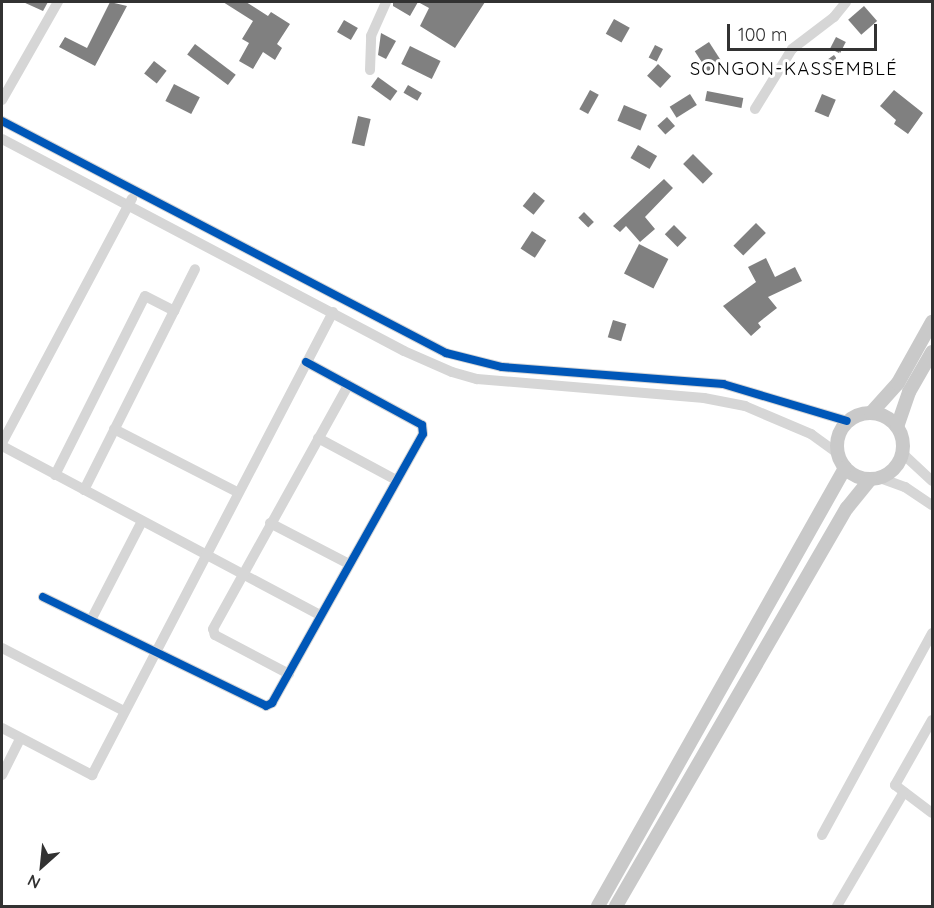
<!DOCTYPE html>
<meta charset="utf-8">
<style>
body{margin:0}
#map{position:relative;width:934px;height:908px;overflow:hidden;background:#fff;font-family:Quicksand,sans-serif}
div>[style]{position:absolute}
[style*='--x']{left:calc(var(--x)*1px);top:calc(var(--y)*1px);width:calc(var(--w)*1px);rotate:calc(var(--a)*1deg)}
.building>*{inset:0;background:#808080;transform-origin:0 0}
.minor>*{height:10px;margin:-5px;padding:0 5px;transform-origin:5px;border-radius:5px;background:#d6d6d6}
.major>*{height:14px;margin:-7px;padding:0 7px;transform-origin:7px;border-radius:7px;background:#c9c9c9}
.major>.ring{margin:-7px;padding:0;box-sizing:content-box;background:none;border:14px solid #c9c9c9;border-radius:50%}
.cycleway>*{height:8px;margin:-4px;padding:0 4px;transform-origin:4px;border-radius:4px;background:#0057b8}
span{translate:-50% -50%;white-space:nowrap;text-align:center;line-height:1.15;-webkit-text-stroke:6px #fff;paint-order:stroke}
.quarter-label{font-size:18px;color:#000;letter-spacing:1.5px}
.frame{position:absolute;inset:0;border:3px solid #323232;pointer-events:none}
.north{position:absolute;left:12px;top:836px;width:60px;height:60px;-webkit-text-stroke:4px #fff;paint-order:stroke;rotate:207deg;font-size:16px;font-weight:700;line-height:24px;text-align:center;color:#323232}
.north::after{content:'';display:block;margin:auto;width:21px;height:27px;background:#323232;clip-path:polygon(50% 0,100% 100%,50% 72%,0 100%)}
.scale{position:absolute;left:727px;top:24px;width:150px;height:27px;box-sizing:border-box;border:3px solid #323232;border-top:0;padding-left:8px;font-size:18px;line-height:21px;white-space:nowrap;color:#323232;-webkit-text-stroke:4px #fff;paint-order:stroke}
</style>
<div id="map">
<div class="building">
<i style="clip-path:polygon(23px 2px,48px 2px,43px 11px)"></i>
<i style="clip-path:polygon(110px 2px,127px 6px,95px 66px,59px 47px,65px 37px,87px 48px)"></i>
<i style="clip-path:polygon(223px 2px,246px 2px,268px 16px,271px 12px,290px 24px,277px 44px,282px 48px,275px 60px,263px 52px,253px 69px,239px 61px,249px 43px,242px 39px,253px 21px)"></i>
<i style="clip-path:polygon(393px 2px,485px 2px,455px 48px,420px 26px,429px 8px,418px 2px,410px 16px,393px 6px)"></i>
<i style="left:864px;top:6px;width:20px;height:21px;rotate:49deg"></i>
<i style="left:614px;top:19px;width:18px;height:17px;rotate:29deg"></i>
<i style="left:344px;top:20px;width:16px;height:14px;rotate:30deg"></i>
<i style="clip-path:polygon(381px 33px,396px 41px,386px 59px,378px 55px)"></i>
<i style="left:836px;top:37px;width:11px;height:13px;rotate:27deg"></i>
<i style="left:709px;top:42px;width:24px;height:17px;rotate:57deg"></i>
<i style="left:195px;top:44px;width:51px;height:13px;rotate:37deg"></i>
<i style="left:655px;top:45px;width:9px;height:14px;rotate:27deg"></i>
<i style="left:410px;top:46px;width:34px;height:20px;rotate:26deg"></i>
<i style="left:834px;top:55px;width:12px;height:10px;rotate:55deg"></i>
<i style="left:154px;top:61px;width:16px;height:16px;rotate:38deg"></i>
<i style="left:658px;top:64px;width:18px;height:16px;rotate:43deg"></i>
<i style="left:378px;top:77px;width:24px;height:12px;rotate:36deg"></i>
<i style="left:174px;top:84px;width:29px;height:19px;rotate:27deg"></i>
<i style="left:408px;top:85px;width:16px;height:9px;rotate:30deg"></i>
<i style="left:590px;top:90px;width:10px;height:22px;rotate:29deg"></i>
<i style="clip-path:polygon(894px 90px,923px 113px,908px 134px,894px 124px,896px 120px,880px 106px)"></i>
<i style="left:707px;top:91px;width:37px;height:10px;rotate:11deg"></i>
<i style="left:690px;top:94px;width:13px;height:24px;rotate:58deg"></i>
<i style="left:822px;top:94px;width:15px;height:19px;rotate:23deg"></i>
<i style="left:624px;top:105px;width:25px;height:17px;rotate:23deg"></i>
<i style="left:358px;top:116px;width:13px;height:28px;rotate:13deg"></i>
<i style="left:667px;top:117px;width:12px;height:13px;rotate:48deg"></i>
<i style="left:638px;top:145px;width:22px;height:15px;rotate:30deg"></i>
<i style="left:693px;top:154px;width:28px;height:14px;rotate:45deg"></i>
<i style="clip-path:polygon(664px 179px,673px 188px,645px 217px,655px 229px,640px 242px,626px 226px,620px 232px,613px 226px)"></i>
<i style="left:534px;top:192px;width:14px;height:18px;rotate:39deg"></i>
<i style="left:584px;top:212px;width:14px;height:8px;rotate:45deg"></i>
<i style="left:756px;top:223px;width:14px;height:32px;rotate:45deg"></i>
<i style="left:674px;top:225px;width:18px;height:13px;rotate:45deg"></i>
<i style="left:532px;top:231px;width:17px;height:21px;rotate:33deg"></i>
<i style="left:639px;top:244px;width:33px;height:33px;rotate:27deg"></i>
<i style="clip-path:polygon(766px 258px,775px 277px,795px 267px,802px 281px,768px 297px,777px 308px,758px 323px,761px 327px,751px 336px,723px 306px,756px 282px,748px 267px)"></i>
<i style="left:613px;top:320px;width:14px;height:18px;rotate:17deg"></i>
</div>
<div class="minor">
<i style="--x:370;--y:70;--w:34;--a:-88"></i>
<i style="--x:371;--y:36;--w:37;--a:-66"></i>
<i style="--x:2;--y:100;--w:113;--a:-60.3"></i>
<i style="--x:755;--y:109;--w:70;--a:-58.3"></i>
<i style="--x:792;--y:49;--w:53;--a:-37.3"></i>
<i style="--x:834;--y:17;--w:19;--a:-51"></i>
<i style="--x:2;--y:121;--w:501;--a:27.59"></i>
<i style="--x:446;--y:353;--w:58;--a:14"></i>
<i style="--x:502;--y:367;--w:222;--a:4.4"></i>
<i style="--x:723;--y:384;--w:129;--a:16.6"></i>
<i style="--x:2;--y:139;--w:454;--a:27.8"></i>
<i style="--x:404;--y:351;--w:52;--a:23.6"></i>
<i style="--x:452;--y:372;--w:26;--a:16"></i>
<i style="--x:477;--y:379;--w:228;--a:4.8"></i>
<i style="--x:704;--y:398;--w:42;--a:11"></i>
<i style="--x:745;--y:406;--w:72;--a:23"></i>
<i style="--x:811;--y:434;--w:32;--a:36"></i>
<i style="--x:114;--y:429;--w:138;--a:27.1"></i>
<i style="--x:318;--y:438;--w:89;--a:28.3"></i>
<i style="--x:2;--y:443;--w:277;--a:-62"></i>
<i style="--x:2;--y:446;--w:360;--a:28"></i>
<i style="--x:902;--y:453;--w:41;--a:43"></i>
<i style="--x:55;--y:475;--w:200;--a:-63.3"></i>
<i style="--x:145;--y:296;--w:33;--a:27"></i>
<i style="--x:880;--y:478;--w:27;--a:20"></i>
<i style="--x:905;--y:487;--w:32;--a:34"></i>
<i style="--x:84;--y:490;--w:247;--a:-63.3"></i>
<i style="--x:270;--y:523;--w:89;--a:27.4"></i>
<i style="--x:43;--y:597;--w:248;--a:26"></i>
<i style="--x:266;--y:706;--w:7;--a:-27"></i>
<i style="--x:272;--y:703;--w:308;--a:-60.7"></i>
<i style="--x:423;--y:434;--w:9;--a:-96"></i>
<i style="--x:422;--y:425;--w:132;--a:-151.5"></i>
<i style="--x:91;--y:620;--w:111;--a:-62.7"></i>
<i style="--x:2;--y:648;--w:137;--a:27.3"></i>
<i style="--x:289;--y:674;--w:84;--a:-152.2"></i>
<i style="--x:215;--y:635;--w:6;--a:-108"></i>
<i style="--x:213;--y:629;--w:279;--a:-61"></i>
<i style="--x:932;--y:720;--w:75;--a:119.6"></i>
<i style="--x:895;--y:785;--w:46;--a:37.1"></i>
<i style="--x:2;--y:728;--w:102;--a:27.6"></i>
<i style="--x:92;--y:775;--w:522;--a:-62.5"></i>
<i style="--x:2;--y:775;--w:40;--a:-63.4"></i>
<i style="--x:822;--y:835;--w:230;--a:-61.4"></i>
<i style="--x:837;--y:906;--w:132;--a:-59.6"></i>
</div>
<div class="major">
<i class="ring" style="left:837px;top:413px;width:52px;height:52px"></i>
<i style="--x:871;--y:413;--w:40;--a:-48"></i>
<i style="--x:898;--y:383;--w:70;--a:-60.9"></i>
<i style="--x:897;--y:427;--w:37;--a:-71"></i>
<i style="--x:909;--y:392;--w:46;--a:-60.1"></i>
<i style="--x:598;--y:906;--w:503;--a:-60.58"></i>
<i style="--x:616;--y:906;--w:460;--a:-59.9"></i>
<i style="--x:847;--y:508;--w:36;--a:-51"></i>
</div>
<div class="cycleway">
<i style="--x:2;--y:121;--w:501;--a:27.59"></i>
<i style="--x:446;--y:353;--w:58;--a:14"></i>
<i style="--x:502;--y:367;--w:222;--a:4.4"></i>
<i style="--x:723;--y:384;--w:129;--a:16.6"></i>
<i style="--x:43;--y:597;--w:248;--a:26"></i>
<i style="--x:266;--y:706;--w:7;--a:-27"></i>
<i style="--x:272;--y:703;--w:308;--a:-60.7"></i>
<i style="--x:423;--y:434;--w:9;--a:-96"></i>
<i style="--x:422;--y:425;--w:132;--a:-151.5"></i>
</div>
<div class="quarter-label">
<span style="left:794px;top:69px">SONGON-KASSEMBLÉ</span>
</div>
<div class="frame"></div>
<div class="north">N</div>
<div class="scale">100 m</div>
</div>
